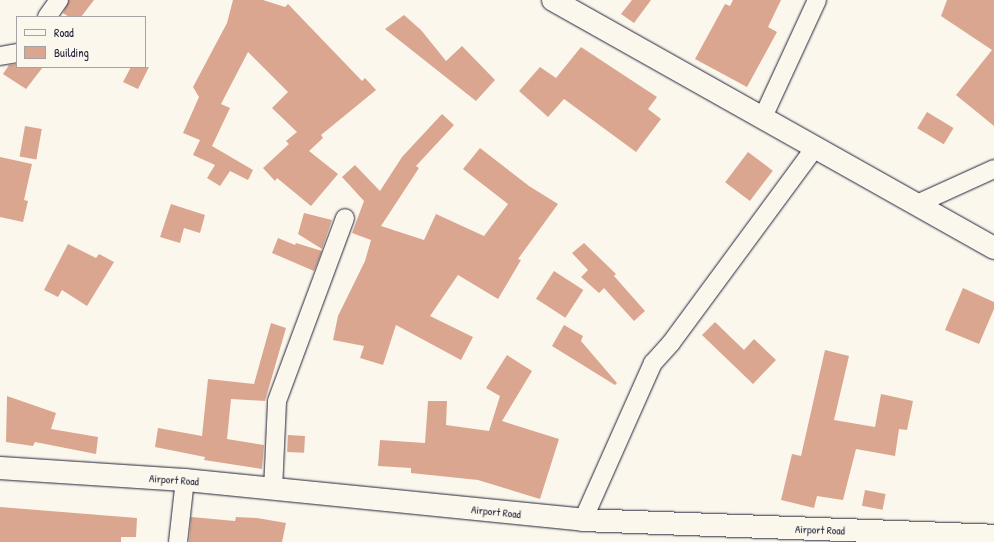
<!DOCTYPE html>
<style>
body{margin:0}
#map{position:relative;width:994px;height:542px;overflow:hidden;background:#fbf7ec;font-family:"Patrick Hand",sans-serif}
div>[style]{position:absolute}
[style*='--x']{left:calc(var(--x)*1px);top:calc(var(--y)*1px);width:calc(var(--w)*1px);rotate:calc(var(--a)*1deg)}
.building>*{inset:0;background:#dba690;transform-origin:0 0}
.roads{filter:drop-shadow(0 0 1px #22223b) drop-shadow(0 0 1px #22223b)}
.street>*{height:18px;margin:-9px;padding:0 9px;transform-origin:9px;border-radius:9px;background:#fbf7ec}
.secondary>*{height:22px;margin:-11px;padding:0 11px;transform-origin:11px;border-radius:11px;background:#fbf7ec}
span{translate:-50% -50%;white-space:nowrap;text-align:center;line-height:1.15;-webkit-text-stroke:3px #fbf7ec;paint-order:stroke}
.street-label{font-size:11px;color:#22223b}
.legend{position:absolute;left:16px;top:16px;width:130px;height:52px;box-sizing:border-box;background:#fbf7ec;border:1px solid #a4a2a5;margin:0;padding:5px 7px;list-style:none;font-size:12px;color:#22223b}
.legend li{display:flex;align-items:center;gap:8px;height:20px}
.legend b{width:20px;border:1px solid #a4a2a5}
</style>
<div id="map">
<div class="building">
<i style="clip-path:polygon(69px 0,94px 0,81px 17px,69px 17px,63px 13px)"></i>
<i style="clip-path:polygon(233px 0,263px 0,285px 7px,288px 4px,362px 81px,365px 78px,376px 90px,321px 135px,323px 138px,309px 151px,338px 174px,311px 206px,277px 178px,275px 181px,263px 168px,289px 144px,286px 141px,297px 132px,272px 108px,288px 92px,248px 52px,221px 104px,230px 108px,212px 146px,253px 170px,248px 180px,230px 171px,220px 186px,207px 178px,215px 165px,193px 155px,200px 140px,183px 133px,199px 97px,193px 87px,227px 23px)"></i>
<i style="clip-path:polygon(632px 0,651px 0,634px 23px,621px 14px)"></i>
<i style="clip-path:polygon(733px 0,781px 0,768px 27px,777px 32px,747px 87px,695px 59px,725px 4px,730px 6px)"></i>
<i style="clip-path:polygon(947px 0,994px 0,994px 126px,956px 95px,992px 50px,941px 16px)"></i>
<i style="clip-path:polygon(404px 15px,421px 30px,446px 61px,462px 46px,495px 80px,476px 101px,385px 29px)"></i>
<i style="clip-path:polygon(581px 47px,657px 97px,648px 109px,661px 119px,636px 152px,564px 99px,548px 117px,519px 91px,540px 67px,556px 78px)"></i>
<i style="clip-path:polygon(17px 64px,17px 67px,43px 67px,26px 89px,3px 74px,9px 65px)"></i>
<i style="clip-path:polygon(131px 67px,149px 67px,138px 89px,123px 82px)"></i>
<i style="left:927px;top:112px;width:31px;height:19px;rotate:31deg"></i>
<i style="clip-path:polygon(442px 114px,454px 125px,416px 166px,419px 168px,381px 226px,424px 240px,436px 214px,484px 236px,508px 204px,463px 169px,480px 148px,529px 186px,558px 204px,518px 259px,521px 260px,498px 299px,458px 275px,430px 316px,473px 337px,461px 360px,396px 325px,383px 365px,360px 358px,364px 346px,333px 340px,338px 316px,365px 261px,371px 240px,352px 233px,364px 201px,342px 177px,355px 165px,380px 191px,402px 157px)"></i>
<i style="left:25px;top:126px;width:17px;height:31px;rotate:10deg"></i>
<i style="left:748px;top:152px;width:31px;height:38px;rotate:37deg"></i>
<i style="clip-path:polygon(0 157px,32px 164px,24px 200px,28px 201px,23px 222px,0 217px)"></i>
<i style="clip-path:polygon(171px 204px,205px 215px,200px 233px,184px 228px,180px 243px,160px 237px)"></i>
<i style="clip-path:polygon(304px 213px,332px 220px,322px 249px,298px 234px)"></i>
<i style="clip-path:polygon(278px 238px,295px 245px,296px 243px,322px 251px,314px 271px,272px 253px)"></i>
<i style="clip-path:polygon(584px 243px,616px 274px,614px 276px,645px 311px,634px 321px,604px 288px,599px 293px,581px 277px,588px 270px,572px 253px)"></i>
<i style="clip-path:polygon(68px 244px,96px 258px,99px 254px,114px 262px,87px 306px,62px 290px,58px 297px,44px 290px)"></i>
<i style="left:554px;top:271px;width:35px;height:33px;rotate:33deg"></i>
<i style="clip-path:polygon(963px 288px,994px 302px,994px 309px,979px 344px,945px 330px)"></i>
<i style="clip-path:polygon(715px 322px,744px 350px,754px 339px,776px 360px,753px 384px,702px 335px)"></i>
<i style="clip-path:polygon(271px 323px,286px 328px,265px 401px,231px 399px,227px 439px,264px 445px,262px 469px,204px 460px,205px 457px,155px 447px,158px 428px,202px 436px,208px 379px,254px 384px)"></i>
<i style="clip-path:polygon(564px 325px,583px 336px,581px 341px,617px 383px,615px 385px,552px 346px)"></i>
<i style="clip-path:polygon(825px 350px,849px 356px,834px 420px,875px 427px,881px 394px,913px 401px,907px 430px,899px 429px,895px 456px,856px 449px,843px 500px,817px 496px,814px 508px,781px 500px,792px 454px,801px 456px)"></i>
<i style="clip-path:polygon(507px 355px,532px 371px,502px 421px,559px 439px,540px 499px,478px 480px,411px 473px,411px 468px,378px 466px,380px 440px,425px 443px,428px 401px,447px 401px,446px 425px,489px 431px,500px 396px,486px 388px)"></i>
<i style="clip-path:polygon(7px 396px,56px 413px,51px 429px,98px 437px,96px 454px,35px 442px,33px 446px,6px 442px)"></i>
<i style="left:288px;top:435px;width:17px;height:17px;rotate:3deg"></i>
<i style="left:865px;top:490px;width:21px;height:16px;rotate:11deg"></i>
<i style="clip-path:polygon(0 507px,137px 518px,136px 537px,121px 537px,121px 542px,0 542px)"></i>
<i style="clip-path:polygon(191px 517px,235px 521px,236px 517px,257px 518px,286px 523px,282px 542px,189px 542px)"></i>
</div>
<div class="roads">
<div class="street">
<i style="--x:47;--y:17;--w:21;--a:-55"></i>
<i style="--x:0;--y:56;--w:17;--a:-10"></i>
<i style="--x:763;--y:117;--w:129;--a:-65.2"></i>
<i style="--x:917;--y:204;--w:85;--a:-24.4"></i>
<i style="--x:273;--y:490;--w:89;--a:-87.4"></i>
<i style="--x:277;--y:401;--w:195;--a:-69.6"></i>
<i style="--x:583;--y:520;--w:172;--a:-66"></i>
<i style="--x:653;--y:363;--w:27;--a:-48"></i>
<i style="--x:671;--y:343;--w:242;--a:-53.6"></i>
<i style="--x:178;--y:542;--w:62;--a:-83.6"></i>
</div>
<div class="secondary">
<i style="--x:553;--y:0;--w:506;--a:29.35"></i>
<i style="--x:0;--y:468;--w:185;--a:3.7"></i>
<i style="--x:185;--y:480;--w:400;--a:5.7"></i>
<i style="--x:583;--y:520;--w:411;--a:2.2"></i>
</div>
</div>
<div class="street-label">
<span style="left:174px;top:480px;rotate:4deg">Airport Road</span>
<span style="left:496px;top:512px;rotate:6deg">Airport Road</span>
<span style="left:820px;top:530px;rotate:2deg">Airport Road</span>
</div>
<ul class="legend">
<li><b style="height:5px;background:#fbf7ec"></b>Road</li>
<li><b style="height:11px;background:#dba690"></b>Building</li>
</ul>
</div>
